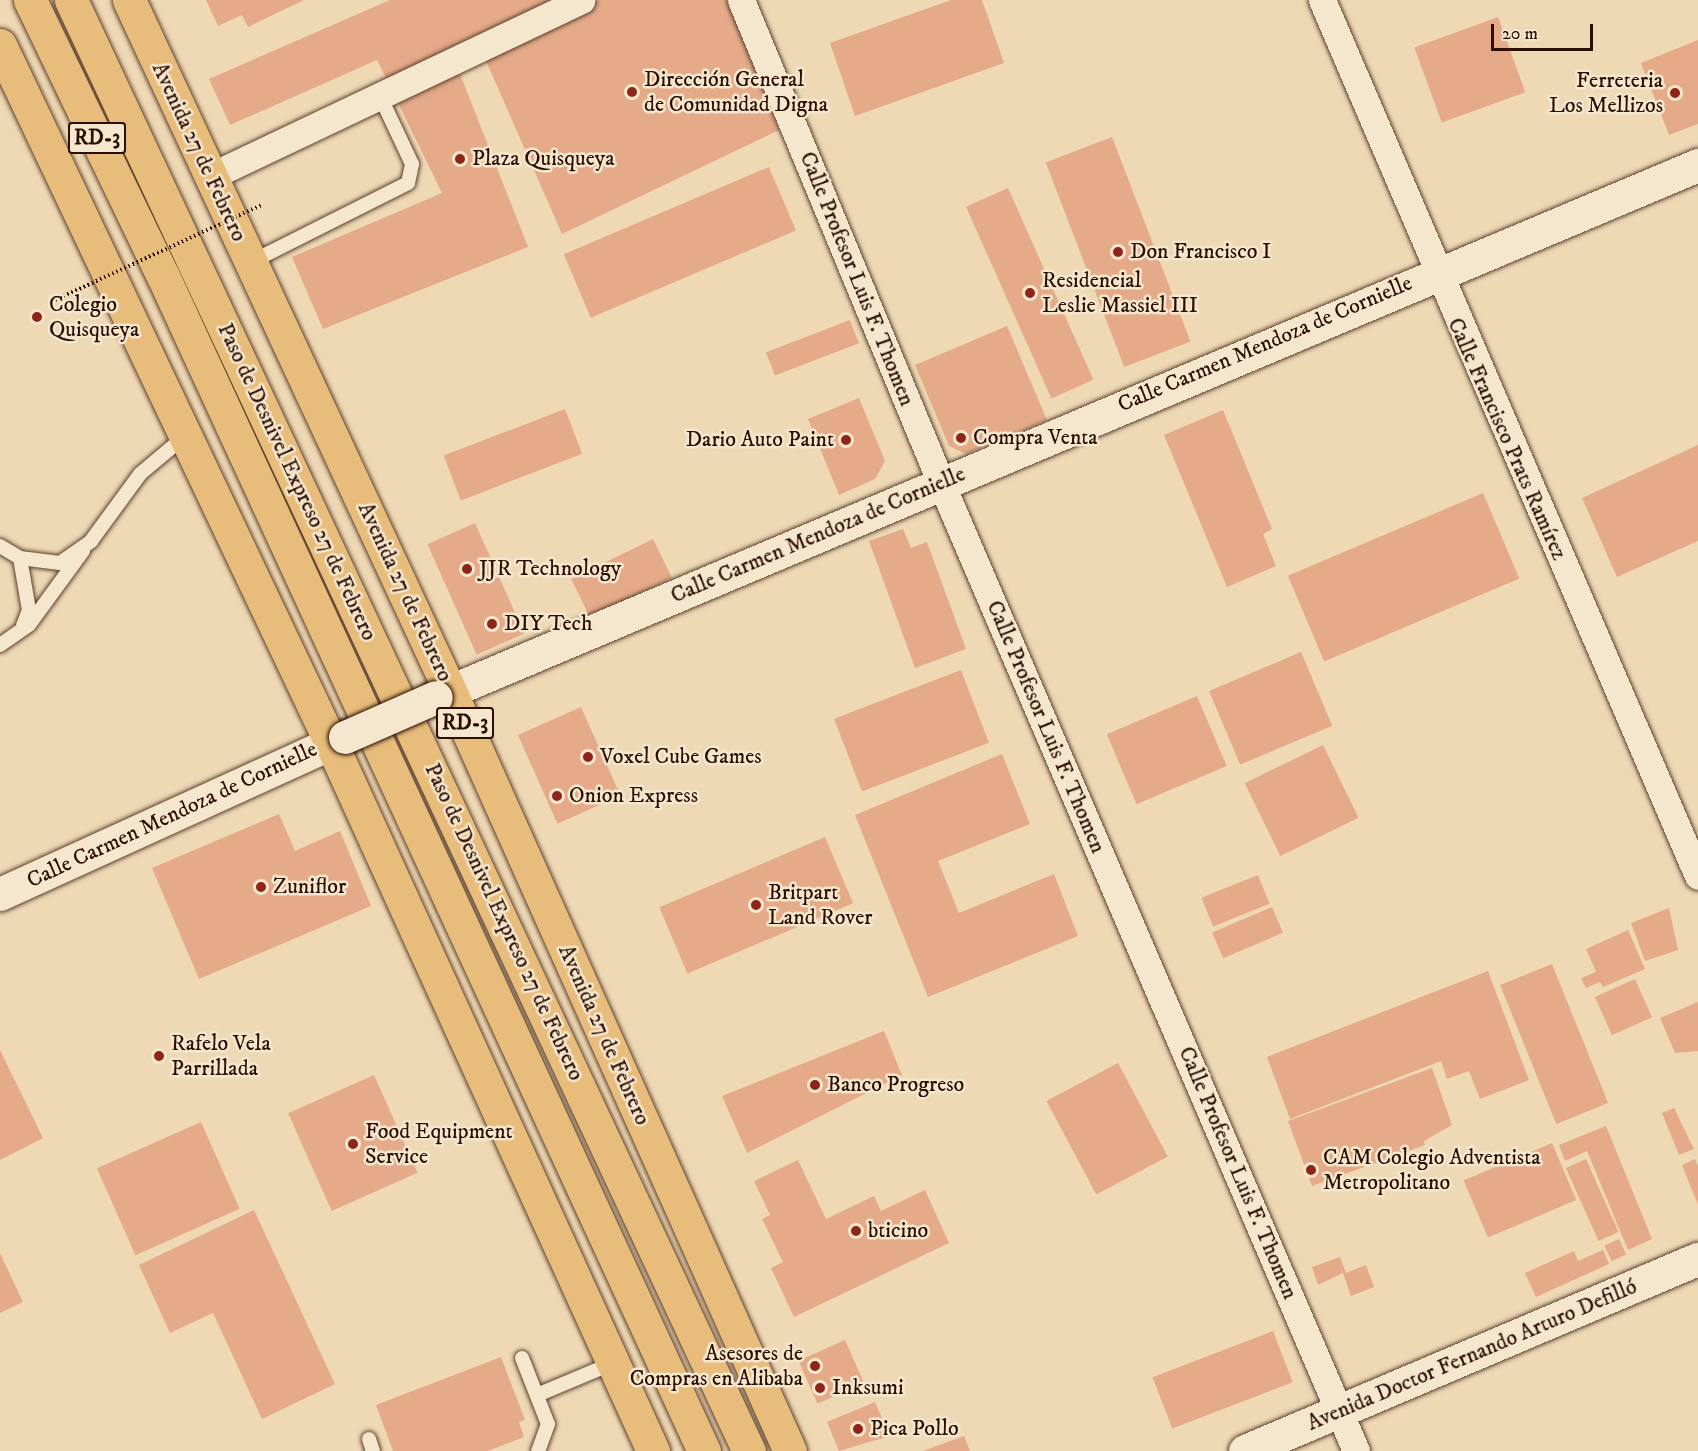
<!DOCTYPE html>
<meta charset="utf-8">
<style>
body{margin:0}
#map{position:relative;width:1698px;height:1451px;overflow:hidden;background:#efd8b4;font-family:"IM FELL DW Pica",serif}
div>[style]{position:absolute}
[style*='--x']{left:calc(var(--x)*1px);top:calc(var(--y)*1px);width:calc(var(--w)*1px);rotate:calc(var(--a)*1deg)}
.building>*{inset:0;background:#e5ab89;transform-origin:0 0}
.roads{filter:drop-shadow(0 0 2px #5b412e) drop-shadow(0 0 2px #5b412e)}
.lane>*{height:14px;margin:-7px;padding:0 7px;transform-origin:7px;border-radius:7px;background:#f5e6ce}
.street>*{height:27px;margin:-13.5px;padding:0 13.5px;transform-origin:13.5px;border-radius:13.5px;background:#f5e6ce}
.secondary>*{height:33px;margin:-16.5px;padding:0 16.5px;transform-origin:16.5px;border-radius:16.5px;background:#f5e6ce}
.primary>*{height:33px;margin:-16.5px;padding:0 16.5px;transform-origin:16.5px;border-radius:16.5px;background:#e8bc7a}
.highway>*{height:33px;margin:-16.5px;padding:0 16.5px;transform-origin:16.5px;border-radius:16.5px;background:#e8bc7a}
.path-bridge>*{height:4px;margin-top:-2px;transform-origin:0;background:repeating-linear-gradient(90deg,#2a0f02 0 1.5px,transparent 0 4.5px)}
.bridges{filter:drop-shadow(0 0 2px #2a0f02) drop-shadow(0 0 2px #2a0f02)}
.secondary-bridge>*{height:33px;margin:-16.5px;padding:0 16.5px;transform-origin:16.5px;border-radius:16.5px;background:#f5e6ce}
.dots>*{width:16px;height:16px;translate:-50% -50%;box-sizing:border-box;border:3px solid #f5e6ce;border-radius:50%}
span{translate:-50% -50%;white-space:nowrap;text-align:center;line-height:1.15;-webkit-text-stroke:5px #f5e6ce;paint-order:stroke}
.shield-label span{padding:2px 4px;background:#f5e6ce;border:2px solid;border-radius:4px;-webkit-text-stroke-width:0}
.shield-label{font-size:21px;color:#2a0f02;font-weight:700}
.poi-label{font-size:22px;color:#2a0f02}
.left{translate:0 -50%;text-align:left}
.right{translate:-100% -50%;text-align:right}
.street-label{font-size:22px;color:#2a0f02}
.scale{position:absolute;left:1491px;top:24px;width:102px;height:27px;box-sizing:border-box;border:3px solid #2a0f02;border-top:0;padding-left:8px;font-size:18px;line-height:21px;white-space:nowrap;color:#2a0f02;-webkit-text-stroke:4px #f5e6ce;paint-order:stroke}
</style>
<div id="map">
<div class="building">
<i style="clip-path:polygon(206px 0,304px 0,248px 27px,242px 15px,218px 26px)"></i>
<i style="clip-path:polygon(390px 0,554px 0,451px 51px,528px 247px,323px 329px,292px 257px,442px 193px,377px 60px,230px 125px,209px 79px)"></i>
<i style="clip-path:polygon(599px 0,729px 0,779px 130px,562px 234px,483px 54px)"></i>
<i style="clip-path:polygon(951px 0,982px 0,1004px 63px,855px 116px,830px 43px)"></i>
<i style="left:1498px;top:17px;width:80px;height:89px;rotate:70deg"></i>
<i style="clip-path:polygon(1698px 40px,1698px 124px,1669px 135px,1641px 63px)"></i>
<i style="left:1112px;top:137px;width:219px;height:71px;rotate:69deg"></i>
<i style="left:769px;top:167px;width:69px;height:223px;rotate:67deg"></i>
<i style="left:1008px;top:188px;width:210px;height:46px;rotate:66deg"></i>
<i style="left:850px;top:320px;width:25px;height:90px;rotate:69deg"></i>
<i style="clip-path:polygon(1007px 326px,1047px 420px,966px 454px,949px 446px,915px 365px)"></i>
<i style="clip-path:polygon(859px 398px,885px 461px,875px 479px,839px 495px,808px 419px)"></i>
<i style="left:565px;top:409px;width:48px;height:130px;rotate:69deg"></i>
<i style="clip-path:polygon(1223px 410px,1272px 529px,1263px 534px,1276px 566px,1227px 587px,1164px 435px)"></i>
<i style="clip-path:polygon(1698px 445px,1698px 541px,1617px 577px,1582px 498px)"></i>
<i style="left:1483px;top:493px;width:93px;height:212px;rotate:67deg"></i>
<i style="left:475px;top:523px;width:121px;height:52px;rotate:66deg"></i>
<i style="clip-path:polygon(903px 529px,911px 548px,927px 542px,966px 649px,915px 668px,869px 541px)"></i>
<i style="left:653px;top:539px;width:43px;height:91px;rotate:64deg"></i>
<i style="left:1301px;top:652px;width:80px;height:100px;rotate:67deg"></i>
<i style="left:961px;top:670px;width:78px;height:136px;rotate:69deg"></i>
<i style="left:1197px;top:696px;width:76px;height:98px;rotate:67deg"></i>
<i style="left:581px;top:707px;width:97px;height:69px;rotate:66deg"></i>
<i style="left:1323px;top:745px;width:81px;height:87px;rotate:64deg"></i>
<i style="clip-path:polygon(1002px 754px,1030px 824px,938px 861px,959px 913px,1054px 874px,1078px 936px,928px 997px,855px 815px)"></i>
<i style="clip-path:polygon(279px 814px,295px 851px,340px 831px,371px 906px,199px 979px,152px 868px)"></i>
<i style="left:825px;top:837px;width:72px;height:180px;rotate:67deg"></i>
<i style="left:1258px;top:875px;width:31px;height:61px;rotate:68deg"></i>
<i style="left:1272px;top:907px;width:28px;height:65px;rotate:67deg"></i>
<i style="clip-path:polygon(1669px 908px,1678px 950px,1645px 961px,1631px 923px)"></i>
<i style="clip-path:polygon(1628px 930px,1645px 969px,1603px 987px,1600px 982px,1586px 988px,1581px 978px,1596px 972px,1586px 949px)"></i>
<i style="left:1552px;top:964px;width:150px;height:56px;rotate:68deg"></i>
<i style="clip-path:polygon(1488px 971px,1529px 1080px,1480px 1099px,1469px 1071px,1447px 1079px,1441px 1061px,1290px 1119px,1267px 1057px)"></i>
<i style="left:1635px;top:979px;width:42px;height:44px;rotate:66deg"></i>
<i style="clip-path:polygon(1698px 1002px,1698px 1051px,1675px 1053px,1660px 1018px)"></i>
<i style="clip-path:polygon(884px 1031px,902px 1075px,747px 1153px,722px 1096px)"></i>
<i style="clip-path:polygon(0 1050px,43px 1138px,0 1160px)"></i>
<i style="left:1118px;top:1063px;width:106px;height:81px;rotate:62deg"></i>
<i style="clip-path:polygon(1432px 1068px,1452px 1125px,1424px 1141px,1425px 1145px,1312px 1186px,1288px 1121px)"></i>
<i style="left:374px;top:1075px;width:107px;height:94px;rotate:66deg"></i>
<i style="clip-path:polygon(1674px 1108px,1694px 1149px,1679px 1155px,1662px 1113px)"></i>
<i style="left:201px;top:1122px;width:95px;height:114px;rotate:66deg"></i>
<i style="clip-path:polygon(1606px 1126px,1652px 1239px,1628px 1250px,1587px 1151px,1565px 1161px,1559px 1145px)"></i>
<i style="left:1552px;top:1143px;width:62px;height:96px;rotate:67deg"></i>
<i style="left:1586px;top:1159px;width:80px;height:22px;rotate:66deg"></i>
<i style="clip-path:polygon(1695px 1159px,1698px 1166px,1698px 1205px,1682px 1165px)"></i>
<i style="clip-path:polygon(798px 1160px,826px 1219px,874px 1196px,881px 1211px,925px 1190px,949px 1243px,794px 1317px,771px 1268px,783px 1262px,762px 1219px,770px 1215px,754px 1181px)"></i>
<i style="clip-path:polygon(254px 1210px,335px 1384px,262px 1419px,213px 1313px,170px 1333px,139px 1265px)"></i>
<i style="left:1619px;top:1239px;width:17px;height:16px;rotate:65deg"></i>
<i style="clip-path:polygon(1603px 1250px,1609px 1264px,1536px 1297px,1525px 1273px,1574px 1251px,1578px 1261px)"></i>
<i style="clip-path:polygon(0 1253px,23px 1302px,0 1313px)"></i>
<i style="clip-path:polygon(1340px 1257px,1346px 1273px,1366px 1265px,1374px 1287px,1351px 1296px,1343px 1273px,1318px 1285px,1312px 1267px)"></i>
<i style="left:1273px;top:1331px;width:55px;height:129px;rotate:69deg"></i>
<i style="left:845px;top:1340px;width:47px;height:51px;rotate:66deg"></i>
<i style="clip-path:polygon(501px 1357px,525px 1420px,519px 1422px,524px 1437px,488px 1451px,393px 1451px,376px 1405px)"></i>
<i style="clip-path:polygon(875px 1402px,890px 1436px,839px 1451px,827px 1422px)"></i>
<i style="clip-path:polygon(964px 1436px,970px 1451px,923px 1451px)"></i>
</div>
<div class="roads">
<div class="lane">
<i style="--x:251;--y:262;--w:176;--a:-26.7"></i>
<i style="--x:408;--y:183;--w:19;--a:-78"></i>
<i style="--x:412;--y:164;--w:75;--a:-115.2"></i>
<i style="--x:0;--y:546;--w:23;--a:31"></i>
<i style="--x:20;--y:558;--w:40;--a:7.1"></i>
<i style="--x:60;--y:563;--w:38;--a:-35"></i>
<i style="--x:91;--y:541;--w:83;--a:-53.8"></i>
<i style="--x:140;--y:474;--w:57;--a:-40.1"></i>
<i style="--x:20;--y:558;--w:53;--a:80.2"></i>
<i style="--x:29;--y:610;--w:17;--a:111"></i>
<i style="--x:0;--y:645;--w:35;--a:-35"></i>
<i style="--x:29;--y:625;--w:92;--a:-53.9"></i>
<i style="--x:522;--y:1358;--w:71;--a:68.5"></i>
<i style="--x:548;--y:1424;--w:29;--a:110"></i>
<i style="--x:537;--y:1395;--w:82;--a:-22.8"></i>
<i style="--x:369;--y:1439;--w:13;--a:72"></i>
</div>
<div class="street">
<i style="--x:741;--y:0;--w:523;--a:67.51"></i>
<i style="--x:941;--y:483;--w:1053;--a:66.79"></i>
<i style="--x:1322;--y:0;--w:953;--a:66.77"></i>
<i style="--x:211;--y:176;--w:410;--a:-25.4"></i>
</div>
<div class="secondary">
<i style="--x:436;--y:697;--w:1370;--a:-22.86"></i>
<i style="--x:0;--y:894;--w:379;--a:-24.5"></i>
<i style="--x:1245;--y:1451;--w:492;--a:-23"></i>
</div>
<div class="primary">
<i style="--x:129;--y:0;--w:762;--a:65.08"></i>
<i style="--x:450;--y:691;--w:833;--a:65.9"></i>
<i style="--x:0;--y:45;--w:773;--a:64.63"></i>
<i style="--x:331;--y:743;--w:778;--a:65.54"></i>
</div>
<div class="highway">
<i style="--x:30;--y:0;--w:306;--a:64.3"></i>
<i style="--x:163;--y:276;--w:1294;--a:65.28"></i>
<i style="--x:71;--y:0;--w:1602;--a:64.96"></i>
</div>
</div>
<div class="path-bridge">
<i style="--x:55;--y:300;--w:228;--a:-24.7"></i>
</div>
<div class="bridges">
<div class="secondary-bridge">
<i style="--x:345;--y:737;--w:99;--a:-23.7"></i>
</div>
</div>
<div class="dots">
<i style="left:632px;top:92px;background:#8f2418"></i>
<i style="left:1675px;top:93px;background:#8f2418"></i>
<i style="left:460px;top:159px;background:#8f2418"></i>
<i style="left:1118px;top:252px;background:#8f2418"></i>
<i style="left:1030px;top:293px;background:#8f2418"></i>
<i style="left:37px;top:317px;background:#8f2418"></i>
<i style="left:961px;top:438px;background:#8f2418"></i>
<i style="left:846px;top:440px;background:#8f2418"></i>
<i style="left:467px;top:569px;background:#8f2418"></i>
<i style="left:492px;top:624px;background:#8f2418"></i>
<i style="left:588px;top:757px;background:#8f2418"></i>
<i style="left:557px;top:796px;background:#8f2418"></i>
<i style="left:261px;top:887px;background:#8f2418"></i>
<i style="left:756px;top:905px;background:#8f2418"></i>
<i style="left:159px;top:1056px;background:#8f2418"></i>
<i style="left:815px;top:1085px;background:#8f2418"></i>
<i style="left:353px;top:1144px;background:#8f2418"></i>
<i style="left:1311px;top:1170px;background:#8f2418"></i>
<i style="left:856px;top:1231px;background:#8f2418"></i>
<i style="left:815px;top:1366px;background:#8f2418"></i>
<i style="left:820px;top:1388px;background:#8f2418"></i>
<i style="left:858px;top:1429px;background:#8f2418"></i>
</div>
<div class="shield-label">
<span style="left:97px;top:138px">RD-3</span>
<span style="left:465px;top:723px">RD-3</span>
</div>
<div class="poi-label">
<span class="left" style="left:644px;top:92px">Dirección General<br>de Comunidad Digna</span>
<span class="right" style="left:1663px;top:93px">Ferreteria<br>Los Mellizos</span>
<span class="left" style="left:472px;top:159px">Plaza Quisqueya</span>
<span class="left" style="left:1130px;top:252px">Don Francisco I</span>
<span class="left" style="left:1042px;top:293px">Residencial<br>Leslie Massiel III</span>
<span class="left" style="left:49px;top:317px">Colegio<br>Quisqueya</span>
<span class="left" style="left:973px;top:438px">Compra Venta</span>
<span class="right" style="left:834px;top:440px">Dario Auto Paint</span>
<span class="left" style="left:479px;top:569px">JJR Technology</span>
<span class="left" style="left:504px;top:624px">DIY Tech</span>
<span class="left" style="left:600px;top:757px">Voxel Cube Games</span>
<span class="left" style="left:569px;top:796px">Onion Express</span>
<span class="left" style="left:273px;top:887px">Zuniflor</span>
<span class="left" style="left:768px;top:905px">Britpart<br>Land Rover</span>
<span class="left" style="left:171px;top:1056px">Rafelo Vela<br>Parrillada</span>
<span class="left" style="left:827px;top:1085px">Banco Progreso</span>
<span class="left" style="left:365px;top:1144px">Food Equipment<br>Service</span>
<span class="left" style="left:1323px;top:1170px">CAM Colegio Adventista<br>Metropolitano</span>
<span class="left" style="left:868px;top:1231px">bticino</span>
<span class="right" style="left:803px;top:1366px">Asesores de<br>Compras en Alibaba</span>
<span class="left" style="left:832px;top:1388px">Inksumi</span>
<span class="left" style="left:870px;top:1429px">Pica Pollo</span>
</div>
<div class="street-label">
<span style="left:199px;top:152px;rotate:65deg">Avenida 27 de Febrero</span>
<span style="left:857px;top:279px;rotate:68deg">Calle Profesor Luis F. Thomen</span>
<span style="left:1265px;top:344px;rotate:-23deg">Calle Carmen Mendoza de Cornielle</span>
<span style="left:1507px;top:439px;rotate:66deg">Calle Francisco Prats Ramírez</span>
<span style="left:297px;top:482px;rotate:65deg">Paso de Desnivel Expreso 27 de Febrero</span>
<span style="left:818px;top:535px;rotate:-23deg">Calle Carmen Mendoza de Cornielle</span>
<span style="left:405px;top:592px;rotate:65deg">Avenida 27 de Febrero</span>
<span style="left:1046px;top:727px;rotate:67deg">Calle Profesor Luis F. Thomen</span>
<span style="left:172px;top:815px;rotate:-25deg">Calle Carmen Mendoza de Cornielle</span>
<span style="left:504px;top:922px;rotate:65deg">Paso de Desnivel Expreso 27 de Febrero</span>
<span style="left:604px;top:1035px;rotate:66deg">Avenida 27 de Febrero</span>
<span style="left:1238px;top:1173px;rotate:67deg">Calle Profesor Luis F. Thomen</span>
<span style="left:1472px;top:1355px;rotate:-23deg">Avenida Doctor Fernando Arturo Defilló</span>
</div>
<div class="scale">20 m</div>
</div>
